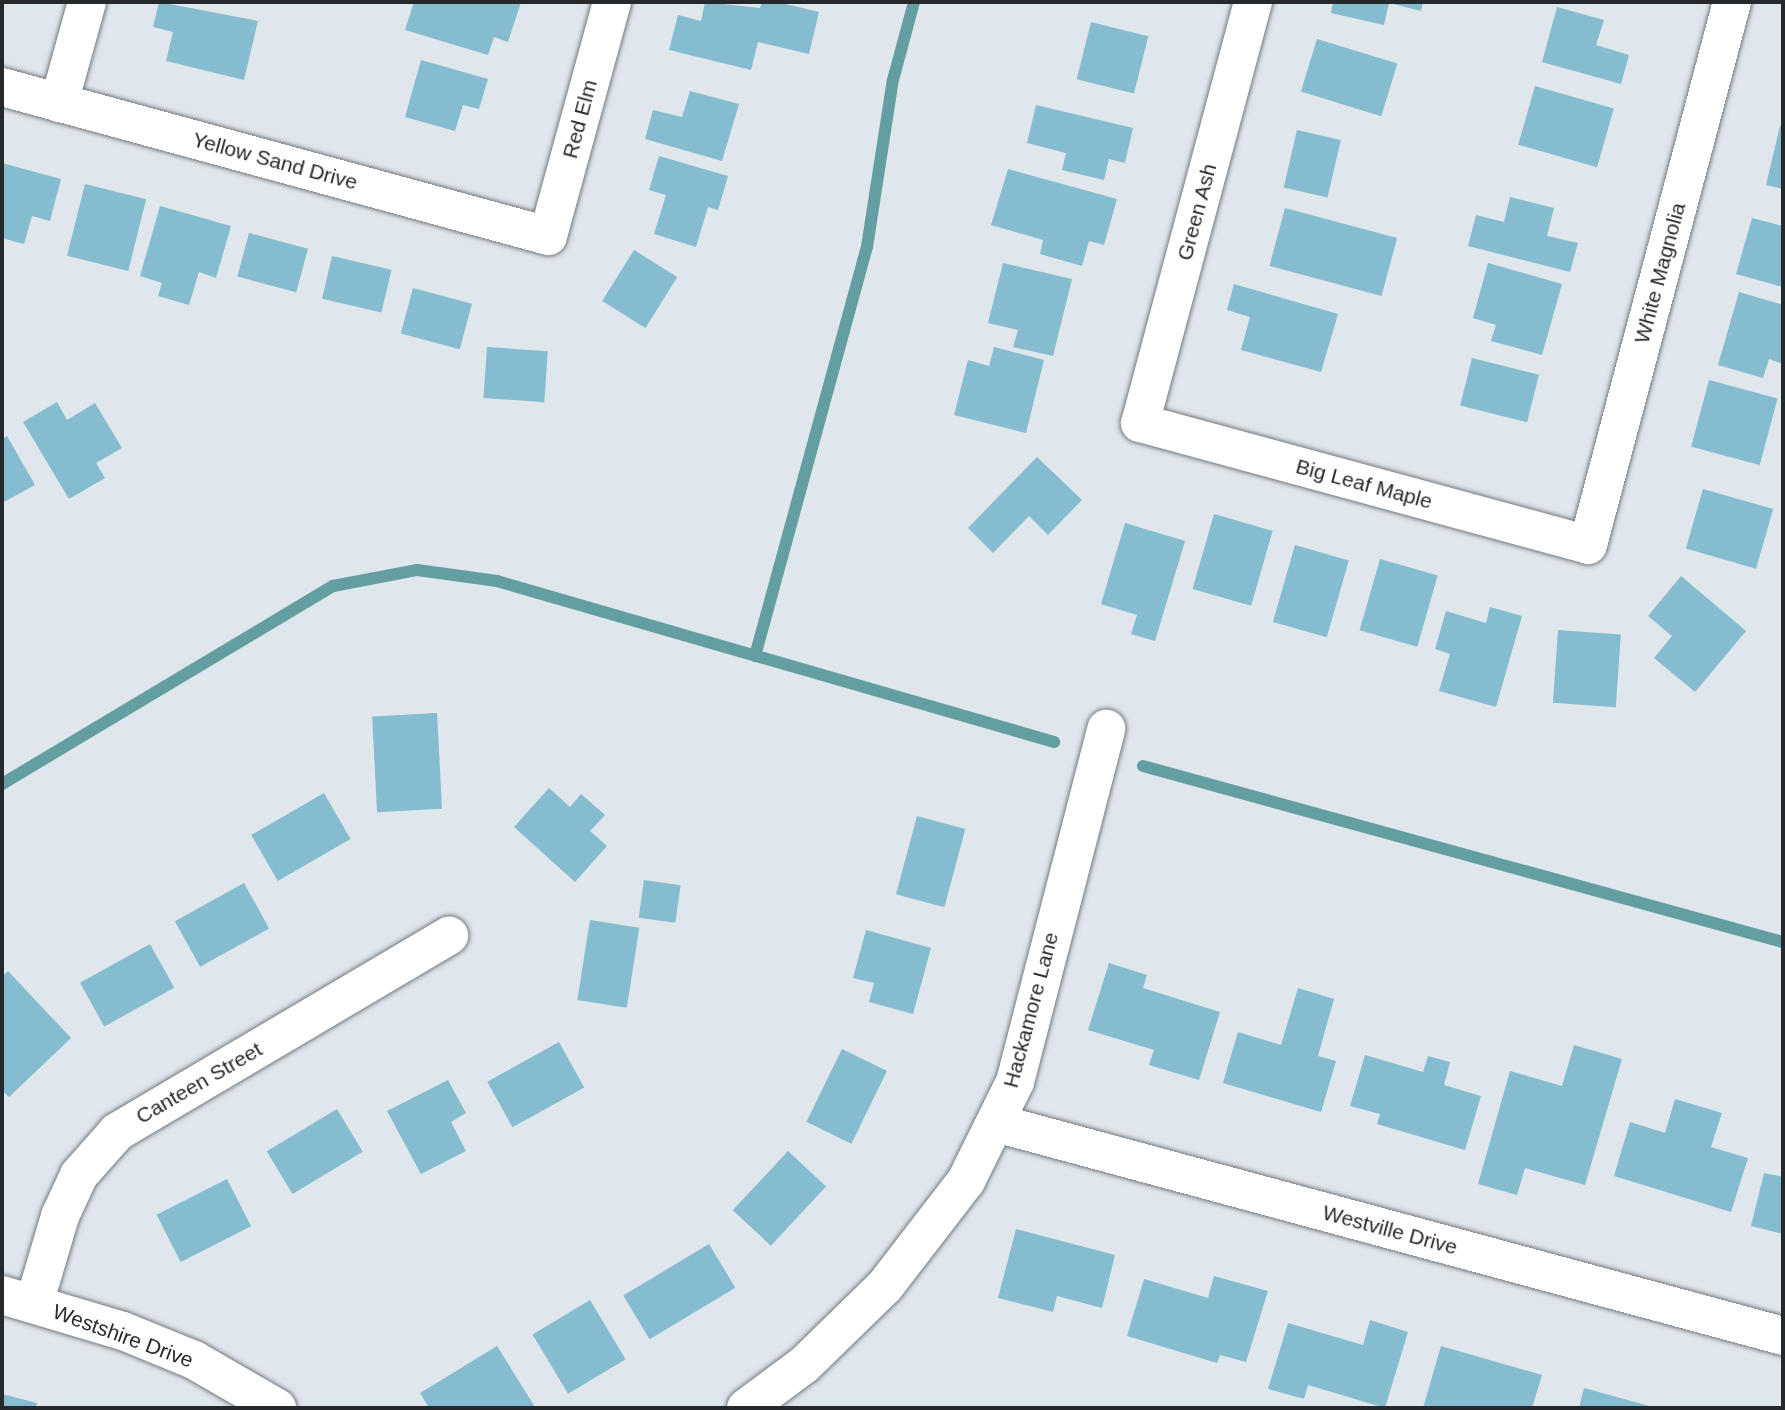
<!DOCTYPE html>
<style>
body{margin:0}
#map{position:relative;width:1785px;height:1410px;overflow:hidden;background:#dfe6ec;font-family:Helvetica,sans-serif}
div>[style]{position:absolute}
[style*='--x']{left:calc(var(--x)*1px);top:calc(var(--y)*1px);width:calc(var(--w)*1px);rotate:calc(var(--a)*1deg)}
.stream>*{height:12px;margin:-6px;padding:0 6px;transform-origin:6px;border-radius:6px;background:#639fa0}
.building>*{inset:0;background:#85bccf;transform-origin:0 0}
.roads{filter:drop-shadow(0 0 2px #747a7f) drop-shadow(0 0 2px #747a7f)}
.minor>*{height:38px;margin:-19px;padding:0 19px;transform-origin:19px;border-radius:19px;background:#fff}
span{translate:-50% -50%;white-space:nowrap;text-align:center;line-height:1.15;-webkit-text-stroke:6px #fff;paint-order:stroke}
.street-label{font-size:21px;color:#26292b}
.frame{position:absolute;inset:0;border:4px solid #26292b;pointer-events:none}
</style>
<div id="map">
<div class="stream">
<i style="--x:755;--y:656;--w:424;--a:-74.7"></i>
<i style="--x:867;--y:247;--w:169;--a:-81.2"></i>
<i style="--x:893;--y:80;--w:81;--a:-74.9"></i>
<i style="--x:1143;--y:766;--w:664;--a:15.38"></i>
<i style="--x:2;--y:784;--w:386;--a:-30.9"></i>
<i style="--x:333;--y:586;--w:86;--a:-10.8"></i>
<i style="--x:417;--y:570;--w:81;--a:7.8"></i>
<i style="--x:497;--y:581;--w:580;--a:16.12"></i>
</div>
<div class="building">
<i style="clip-path:polygon(159px 2px,258px 21px,244px 80px,166px 61px,173px 32px,153px 27px)"></i>
<i style="clip-path:polygon(414px 2px,521px 2px,508px 42px,494px 37px,488px 55px,405px 30px)"></i>
<i style="clip-path:polygon(705px 2px,760px 8px,762px 2px,777px 2px,819px 12px,809px 54px,758px 42px,751px 70px,669px 50px,678px 15px,701px 21px)"></i>
<i style="clip-path:polygon(1333px 2px,1423px 2px,1421px 11px,1389px 3px,1384px 25px,1331px 13px)"></i>
<i style="clip-path:polygon(1557px 7px,1604px 20px,1596px 45px,1629px 55px,1621px 84px,1542px 62px)"></i>
<i style="left:1091px;top:22px;width:59px;height:59px;rotate:14deg"></i>
<i style="left:1317px;top:39px;width:84px;height:55px;rotate:17deg"></i>
<i style="clip-path:polygon(421px 60px,488px 79px,479px 109px,463px 105px,455px 131px,405px 117px)"></i>
<i style="left:1535px;top:86px;width:82px;height:61px;rotate:16deg"></i>
<i style="clip-path:polygon(690px 91px,739px 104px,722px 161px,645px 139px,653px 110px,682px 117px)"></i>
<i style="clip-path:polygon(1036px 105px,1133px 128px,1125px 163px,1109px 159px,1104px 180px,1062px 170px,1066px 153px,1027px 143px)"></i>
<i style="clip-path:polygon(1780px 126px,1783px 127px,1783px 189px,1766px 185px)"></i>
<i style="left:1297px;top:130px;width:45px;height:59px;rotate:13deg"></i>
<i style="clip-path:polygon(659px 156px,728px 176px,718px 210px,708px 207px,696px 247px,654px 234px,666px 195px,649px 190px)"></i>
<i style="clip-path:polygon(2px 163px,61px 179px,50px 221px,32px 216px,24px 244px,2px 238px)"></i>
<i style="clip-path:polygon(1008px 169px,1117px 199px,1104px 245px,1089px 241px,1082px 266px,1040px 254px,1043px 240px,991px 225px)"></i>
<i style="left:85px;top:184px;width:63px;height:74px;rotate:14deg"></i>
<i style="clip-path:polygon(1510px 197px,1554px 208px,1547px 236px,1578px 243px,1570px 272px,1468px 246px,1476px 215px,1504px 222px)"></i>
<i style="clip-path:polygon(160px 206px,231px 226px,216px 278px,199px 272px,189px 305px,158px 296px,162px 283px,140px 276px)"></i>
<i style="left:1285px;top:208px;width:116px;height:60px;rotate:15deg"></i>
<i style="clip-path:polygon(1752px 218px,1783px 226px,1783px 287px,1736px 274px)"></i>
<i style="left:249px;top:233px;width:61px;height:45px;rotate:15deg"></i>
<i style="left:634px;top:250px;width:51px;height:60px;rotate:32deg"></i>
<i style="left:332px;top:256px;width:61px;height:44px;rotate:13deg"></i>
<i style="clip-path:polygon(1003px 263px,1072px 279px,1053px 356px,1013px 347px,1018px 330px,988px 323px)"></i>
<i style="clip-path:polygon(1488px 263px,1562px 284px,1542px 355px,1491px 341px,1496px 325px,1473px 318px)"></i>
<i style="clip-path:polygon(1234px 284px,1338px 314px,1321px 372px,1241px 350px,1250px 317px,1227px 310px)"></i>
<i style="left:413px;top:288px;width:61px;height:47px;rotate:15deg"></i>
<i style="clip-path:polygon(1739px 292px,1783px 305px,1783px 364px,1769px 359px,1763px 378px,1718px 365px)"></i>
<i style="left:487px;top:347px;width:61px;height:51px;rotate:4deg"></i>
<i style="clip-path:polygon(994px 347px,1044px 360px,1026px 433px,954px 415px,968px 360px,989px 366px)"></i>
<i style="left:1472px;top:358px;width:69px;height:49px;rotate:14deg"></i>
<i style="left:1709px;top:380px;width:71px;height:69px;rotate:15deg"></i>
<i style="clip-path:polygon(57px 402px,67px 420px,95px 403px,122px 448px,96px 463px,105px 478px,69px 499px,23px 422px)"></i>
<i style="clip-path:polygon(7px 436px,35px 485px,2px 503px,2px 439px)"></i>
<i style="clip-path:polygon(1037px 457px,1082px 500px,1048px 535px,1029px 516px,993px 553px,968px 528px)"></i>
<i style="left:1703px;top:489px;width:73px;height:62px;rotate:16deg"></i>
<i style="left:1214px;top:514px;width:61px;height:78px;rotate:16deg"></i>
<i style="clip-path:polygon(1125px 523px,1185px 541px,1155px 641px,1131px 634px,1137px 615px,1101px 604px)"></i>
<i style="left:1295px;top:545px;width:56px;height:80px;rotate:16deg"></i>
<i style="left:1380px;top:559px;width:60px;height:74px;rotate:16deg"></i>
<i style="clip-path:polygon(1681px 576px,1746px 631px,1695px 692px,1654px 658px,1672px 636px,1648px 616px)"></i>
<i style="clip-path:polygon(1490px 607px,1522px 616px,1496px 707px,1439px 691px,1450px 654px,1435px 649px,1446px 611px,1486px 623px)"></i>
<i style="left:1558px;top:630px;width:63px;height:73px;rotate:4deg"></i>
<i style="left:437px;top:713px;width:96px;height:65px;rotate:87deg"></i>
<i style="clip-path:polygon(549px 788px,570px 807px,581px 794px,605px 815px,590px 831px,607px 846px,575px 882px,514px 827px)"></i>
<i style="left:324px;top:793px;width:53px;height:84px;rotate:60deg"></i>
<i style="left:917px;top:816px;width:50px;height:81px;rotate:15deg"></i>
<i style="left:644px;top:880px;width:37px;height:38px;rotate:8deg"></i>
<i style="left:244px;top:883px;width:52px;height:79px;rotate:61deg"></i>
<i style="left:590px;top:920px;width:50px;height:81px;rotate:9deg"></i>
<i style="clip-path:polygon(866px 930px,931px 948px,913px 1014px,869px 1002px,874px 983px,853px 978px)"></i>
<i style="left:150px;top:944px;width:50px;height:80px;rotate:61deg"></i>
<i style="clip-path:polygon(1109px 963px,1147px 975px,1143px 988px,1220px 1012px,1199px 1080px,1149px 1065px,1154px 1050px,1088px 1030px)"></i>
<i style="clip-path:polygon(8px 971px,71px 1038px,9px 1097px,2px 1090px,2px 977px)"></i>
<i style="clip-path:polygon(1298px 988px,1334px 999px,1318px 1056px,1336px 1061px,1321px 1112px,1223px 1083px,1238px 1032px,1281px 1045px)"></i>
<i style="left:559px;top:1042px;width:52px;height:82px;rotate:61deg"></i>
<i style="clip-path:polygon(1574px 1045px,1622px 1059px,1585px 1185px,1525px 1168px,1517px 1195px,1478px 1184px,1510px 1071px,1562px 1086px)"></i>
<i style="left:842px;top:1049px;width:50px;height:81px;rotate:26deg"></i>
<i style="clip-path:polygon(1365px 1055px,1423px 1072px,1428px 1056px,1450px 1062px,1444px 1085px,1481px 1096px,1465px 1150px,1377px 1124px,1380px 1114px,1350px 1106px)"></i>
<i style="clip-path:polygon(448px 1080px,466px 1113px,451px 1122px,466px 1151px,421px 1174px,387px 1111px)"></i>
<i style="clip-path:polygon(1675px 1099px,1722px 1113px,1711px 1147px,1748px 1158px,1731px 1212px,1614px 1176px,1630px 1122px,1665px 1133px)"></i>
<i style="left:337px;top:1109px;width:50px;height:82px;rotate:59deg"></i>
<i style="left:788px;top:1151px;width:52px;height:81px;rotate:43deg"></i>
<i style="clip-path:polygon(1764px 1173px,1783px 1177px,1783px 1234px,1751px 1226px)"></i>
<i style="left:227px;top:1179px;width:53px;height:79px;rotate:63deg"></i>
<i style="clip-path:polygon(1016px 1229px,1115px 1255px,1102px 1308px,1057px 1296px,1053px 1312px,998px 1298px)"></i>
<i style="left:709px;top:1244px;width:51px;height:100px;rotate:59deg"></i>
<i style="clip-path:polygon(1214px 1276px,1268px 1291px,1246px 1362px,1220px 1355px,1217px 1363px,1127px 1336px,1144px 1279px,1208px 1298px)"></i>
<i style="left:590px;top:1300px;width:69px;height:67px;rotate:59deg"></i>
<i style="clip-path:polygon(1370px 1320px,1408px 1332px,1385px 1408px,1308px 1385px,1304px 1399px,1268px 1389px,1288px 1323px,1363px 1345px)"></i>
<i style="clip-path:polygon(497px 1346px,535px 1407px,429px 1408px,420px 1393px)"></i>
<i style="clip-path:polygon(1441px 1346px,1542px 1375px,1532px 1408px,1423px 1408px)"></i>
<i style="clip-path:polygon(1584px 1388px,1653px 1407px,1653px 1408px,1579px 1408px)"></i>
<i style="clip-path:polygon(2px 1394px,37px 1403px,36px 1408px,2px 1408px)"></i>
</div>
<div class="roads">
<div class="minor">
<i style="--x:1253;--y:2;--w:436;--a:105"></i>
<i style="--x:1140;--y:423;--w:464;--a:15.2"></i>
<i style="--x:1588;--y:545;--w:562;--a:-75.15"></i>
<i style="--x:2;--y:87;--w:566;--a:15.26"></i>
<i style="--x:548;--y:236;--w:243;--a:-74.7"></i>
<i style="--x:59;--y:103;--w:105;--a:-74.5"></i>
<i style="--x:996;--y:1123;--w:815;--a:15.14"></i>
<i style="--x:2;--y:1295;--w:126;--a:16.6"></i>
<i style="--x:123;--y:1331;--w:77;--a:22.2"></i>
<i style="--x:194;--y:1360;--w:96;--a:30"></i>
<i style="--x:34;--y:1304;--w:92;--a:-73.5"></i>
<i style="--x:60;--y:1216;--w:45;--a:-65.1"></i>
<i style="--x:79;--y:1175;--w:57;--a:-48.5"></i>
<i style="--x:117;--y:1132;--w:386;--a:-30.6"></i>
<i style="--x:746;--y:1408;--w:72;--a:-36.6"></i>
<i style="--x:804;--y:1365;--w:113;--a:-44.3"></i>
<i style="--x:885;--y:1286;--w:133;--a:-52.4"></i>
<i style="--x:966;--y:1181;--w:110;--a:-63.7"></i>
<i style="--x:1015;--y:1082;--w:365;--a:-75.5"></i>
</div>
</div>
<div class="street-label">
<span style="left:580px;top:119px;rotate:-75deg">Red Elm</span>
<span style="left:275px;top:161px;rotate:15deg">Yellow Sand Drive</span>
<span style="left:1197px;top:212px;rotate:-75deg">Green Ash</span>
<span style="left:1660px;top:273px;rotate:-75deg">White Magnolia</span>
<span style="left:1364px;top:484px;rotate:15deg">Big Leaf Maple</span>
<span style="left:1031px;top:1010px;rotate:-75deg">Hackamore Lane</span>
<span style="left:199px;top:1083px;rotate:-30deg">Canteen Street</span>
<span style="left:1390px;top:1230px;rotate:15deg">Westville Drive</span>
<span style="left:123px;top:1336px;rotate:20deg">Westshire Drive</span>
</div>
<div class="frame"></div>
</div>
